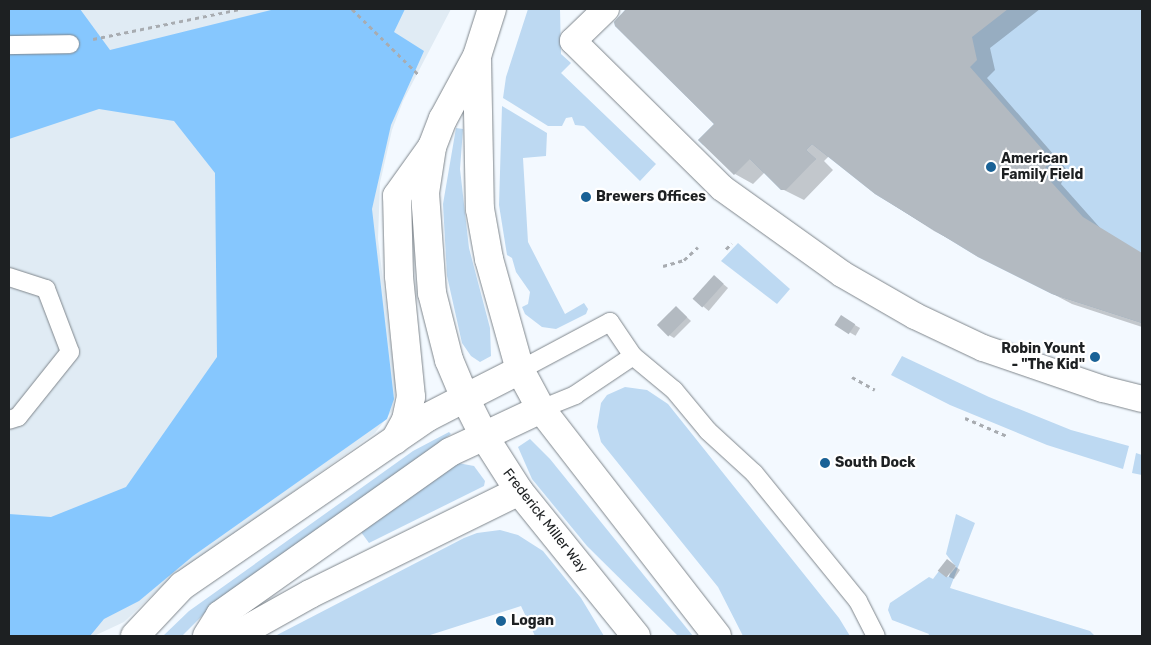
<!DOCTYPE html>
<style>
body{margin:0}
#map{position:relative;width:1151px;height:645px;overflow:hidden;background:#f3f9ff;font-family:Rubik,sans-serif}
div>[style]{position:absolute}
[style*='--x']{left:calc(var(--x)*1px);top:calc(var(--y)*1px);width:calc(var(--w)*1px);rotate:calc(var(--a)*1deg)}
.built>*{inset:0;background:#e0ebf4}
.green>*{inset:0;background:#bdd9f2}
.forest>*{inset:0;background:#86c7fe}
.shadow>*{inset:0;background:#0003;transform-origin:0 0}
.building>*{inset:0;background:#b3bac1;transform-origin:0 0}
.path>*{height:3px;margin-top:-1.5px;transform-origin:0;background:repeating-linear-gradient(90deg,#a8acb1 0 4px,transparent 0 8px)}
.roads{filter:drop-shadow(0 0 1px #7f868c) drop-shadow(0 0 1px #7f868c)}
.service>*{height:18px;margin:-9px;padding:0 9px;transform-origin:9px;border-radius:9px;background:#fff}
.pedestrian>*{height:26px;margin:-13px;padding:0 13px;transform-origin:13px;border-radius:13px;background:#fff}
.minor>*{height:28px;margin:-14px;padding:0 14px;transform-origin:14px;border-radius:14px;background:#fff}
.tertiary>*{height:28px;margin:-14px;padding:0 14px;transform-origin:14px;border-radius:14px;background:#fff}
.motorway>*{height:28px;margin:-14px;padding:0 14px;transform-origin:14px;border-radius:14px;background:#fff}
.dots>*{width:14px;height:14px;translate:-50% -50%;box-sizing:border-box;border:2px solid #fff;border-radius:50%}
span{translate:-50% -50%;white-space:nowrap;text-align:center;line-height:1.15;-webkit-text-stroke:4.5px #fff;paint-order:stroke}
.poi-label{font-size:14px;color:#1d2022;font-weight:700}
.left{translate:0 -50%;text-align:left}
.right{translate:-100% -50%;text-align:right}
.street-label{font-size:14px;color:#1d2022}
.frame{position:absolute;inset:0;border:10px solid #1d2022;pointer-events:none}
</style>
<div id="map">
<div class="built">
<i style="clip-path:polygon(9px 9px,451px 9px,403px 101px,392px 130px,380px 183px,378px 239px,396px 388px,392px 411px,375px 433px,162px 586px,124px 622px,94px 636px,9px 636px)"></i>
</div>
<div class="green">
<i style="clip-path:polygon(528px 9px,560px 9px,561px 54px,571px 63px,561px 73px,656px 164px,640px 181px,584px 126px,575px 125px,572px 117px,566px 118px,562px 126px,548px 126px,503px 98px,506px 77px)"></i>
<i style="clip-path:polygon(626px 9px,1142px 9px,1142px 323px,1052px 294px,978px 257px,875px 194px,812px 144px,806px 150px,816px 159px,781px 190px,750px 159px,703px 145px,698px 140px,714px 124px,615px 26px,614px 22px)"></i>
<i style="clip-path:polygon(502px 106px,547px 133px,546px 156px,523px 158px,528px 242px,565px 314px,584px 303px,588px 309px,586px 314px,556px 329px,542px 327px,525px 314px,522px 307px,528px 304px,530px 292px,516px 272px,512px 258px,507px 255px,499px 205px)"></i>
<i style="clip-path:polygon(456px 128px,463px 129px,460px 169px,469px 248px,490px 328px,491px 356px,480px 362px,471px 356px,462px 343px,447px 276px,443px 204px)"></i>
<i style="clip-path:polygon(738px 243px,790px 289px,777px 304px,721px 261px)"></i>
<i style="clip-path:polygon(902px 356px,989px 397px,1071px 430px,1129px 446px,1123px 469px,1047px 445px,950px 405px,891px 375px)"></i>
<i style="clip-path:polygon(625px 387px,647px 390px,668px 404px,839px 618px,850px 636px,743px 636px,718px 587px,601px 442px,597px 427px,601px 403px,607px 395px)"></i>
<i style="clip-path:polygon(449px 432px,451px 434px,215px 603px,182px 636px,163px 636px,189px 611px,413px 451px)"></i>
<i style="clip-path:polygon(530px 439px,550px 459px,693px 636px,678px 636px,587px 546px,532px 479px,518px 447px)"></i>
<i style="clip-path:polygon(1136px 453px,1142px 455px,1142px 475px,1132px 473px)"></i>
<i style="clip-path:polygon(458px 463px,474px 466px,485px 481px,484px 486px,369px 543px,361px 532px)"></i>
<i style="clip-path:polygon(956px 514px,975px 523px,950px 588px,1090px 631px,1095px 636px,928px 636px,929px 634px,892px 620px,888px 610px,890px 603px,929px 577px,933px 579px,939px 571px,948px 577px,956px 567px,946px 554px)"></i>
<i style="clip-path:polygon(500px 530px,518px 535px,543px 551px,581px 598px,604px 636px,535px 636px,521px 606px,427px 636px,275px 636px,464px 538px,477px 533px)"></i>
</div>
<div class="forest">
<i style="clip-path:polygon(9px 9px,80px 9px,110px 50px,275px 9px,405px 9px,394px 32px,424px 51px,391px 125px,372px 209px,394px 399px,387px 419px,193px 556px,139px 601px,104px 619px,90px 636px,9px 636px,9px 514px,51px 517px,126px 487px,217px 357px,215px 173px,174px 121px,99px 109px,9px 139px)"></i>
</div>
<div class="shadow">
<i style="clip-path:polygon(628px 9px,1040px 9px,990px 48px,995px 70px,987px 78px,1067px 170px,1061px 184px,1102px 230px,1142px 254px,1142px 327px,1072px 304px,934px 231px,875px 193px,829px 156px,824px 161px,833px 170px,804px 200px,782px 189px,765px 172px,753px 184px,735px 174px,716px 124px,615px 22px)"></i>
<i style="left:715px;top:277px;width:17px;height:30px;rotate:40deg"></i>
<i style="clip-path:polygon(676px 307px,691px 321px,674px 338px,669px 335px)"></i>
<i style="left:841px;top:317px;width:22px;height:9px;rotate:30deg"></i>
<i style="clip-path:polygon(952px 564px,960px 570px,954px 579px,949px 577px)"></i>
</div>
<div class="building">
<i style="clip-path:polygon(626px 9px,1008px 9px,972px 37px,977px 60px,970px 67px,1050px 158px,1043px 173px,1083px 217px,1142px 253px,1142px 323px,1052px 294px,978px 257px,875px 194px,812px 144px,806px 150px,816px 159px,786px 190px,781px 190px,750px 159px,734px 175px,698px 140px,714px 124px,615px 26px,614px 22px)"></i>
<i style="left:714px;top:275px;width:13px;height:32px;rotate:42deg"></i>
<i style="left:676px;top:306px;width:16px;height:27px;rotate:45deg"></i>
<i style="left:841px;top:315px;width:17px;height:12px;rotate:33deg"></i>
<i style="left:947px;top:559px;width:11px;height:15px;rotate:38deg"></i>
</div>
<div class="path">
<i style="--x:352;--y:9;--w:93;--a:44.6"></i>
<i style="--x:93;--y:39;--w:151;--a:-11.5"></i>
<i style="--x:726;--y:249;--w:8;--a:-45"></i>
<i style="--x:663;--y:266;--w:22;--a:-16"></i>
<i style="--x:684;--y:260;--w:19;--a:-43"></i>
<i style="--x:852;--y:377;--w:26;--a:29"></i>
<i style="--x:965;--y:418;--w:46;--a:23.2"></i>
</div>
<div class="roads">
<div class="service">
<i style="--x:9;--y:45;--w:61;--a:-0.9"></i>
<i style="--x:9;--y:277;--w:39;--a:18"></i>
<i style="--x:46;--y:289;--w:67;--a:69.1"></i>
<i style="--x:70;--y:352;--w:83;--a:128.7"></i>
<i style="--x:18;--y:417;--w:9;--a:162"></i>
<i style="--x:520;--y:370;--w:102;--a:-28.1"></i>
<i style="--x:610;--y:322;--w:41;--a:55.9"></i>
<i style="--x:633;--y:356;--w:53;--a:39.7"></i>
<i style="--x:674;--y:390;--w:53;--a:50.3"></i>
<i style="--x:708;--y:431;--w:62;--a:42.4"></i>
<i style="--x:754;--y:473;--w:165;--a:50.9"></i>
<i style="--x:858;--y:601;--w:39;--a:63"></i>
<i style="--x:541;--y:409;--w:37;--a:-22"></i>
<i style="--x:575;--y:395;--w:70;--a:-33.9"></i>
</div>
<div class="pedestrian">
<i style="--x:606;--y:9;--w:46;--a:135.9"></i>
<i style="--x:573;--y:41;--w:209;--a:44.6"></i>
<i style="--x:722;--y:188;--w:148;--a:35.6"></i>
<i style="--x:842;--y:274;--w:84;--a:29.9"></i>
<i style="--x:915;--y:316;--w:75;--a:25.2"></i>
<i style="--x:983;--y:348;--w:127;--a:18.9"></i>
<i style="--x:1103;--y:389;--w:40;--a:14.4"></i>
</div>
<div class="minor">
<i style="--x:477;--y:59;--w:150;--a:88.9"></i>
<i style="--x:480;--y:209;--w:51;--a:79.8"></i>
<i style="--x:489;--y:259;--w:115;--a:74.4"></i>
<i style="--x:465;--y:398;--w:41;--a:-112.8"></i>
<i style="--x:449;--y:360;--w:69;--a:-104.2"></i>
<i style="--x:432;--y:293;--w:100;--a:-94"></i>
<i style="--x:425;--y:193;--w:47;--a:-81.3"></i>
<i style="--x:432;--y:147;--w:30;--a:-69"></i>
<i style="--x:443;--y:119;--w:72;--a:-61.6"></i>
<i style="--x:477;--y:56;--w:49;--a:-72.3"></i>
</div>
<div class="tertiary">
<i style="--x:484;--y:436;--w:63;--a:-25.3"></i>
<i style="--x:636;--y:636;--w:186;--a:-128.9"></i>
<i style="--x:519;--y:491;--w:65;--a:-122.5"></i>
<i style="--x:484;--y:436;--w:42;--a:-116.6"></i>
<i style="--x:465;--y:398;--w:62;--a:-27"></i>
<i style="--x:520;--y:370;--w:44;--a:61.7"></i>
<i style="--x:541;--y:409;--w:287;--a:52.2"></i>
</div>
<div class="motorway">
<i style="--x:395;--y:440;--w:23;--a:-61"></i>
<i style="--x:406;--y:420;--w:24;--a:-78"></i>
<i style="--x:411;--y:397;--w:122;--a:-95.7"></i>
<i style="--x:399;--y:276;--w:80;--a:-91.4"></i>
<i style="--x:397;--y:196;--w:60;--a:-54.5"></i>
<i style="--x:135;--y:636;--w:69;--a:-46.8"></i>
<i style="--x:182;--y:586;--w:298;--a:-34.5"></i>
<i style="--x:428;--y:417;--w:42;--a:-27.2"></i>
<i style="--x:207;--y:636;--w:25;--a:-58"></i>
<i style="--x:220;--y:615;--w:282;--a:-35.3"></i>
<i style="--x:450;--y:452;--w:38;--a:-25"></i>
<i style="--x:235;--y:636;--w:86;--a:-29.2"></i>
<i style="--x:310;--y:594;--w:233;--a:-26.2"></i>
</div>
</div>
<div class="dots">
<i style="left:991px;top:167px;background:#1a6296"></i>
<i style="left:586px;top:197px;background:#1a6296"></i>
<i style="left:1095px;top:357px;background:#1a6296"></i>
<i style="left:825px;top:463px;background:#1a6296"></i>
<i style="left:501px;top:621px;background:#1a6296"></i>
</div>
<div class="poi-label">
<span class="left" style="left:1001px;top:167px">American<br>Family Field</span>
<span class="left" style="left:596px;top:197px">Brewers Offices</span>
<span class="right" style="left:1085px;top:357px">Robin Yount<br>- "The Kid"</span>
<span class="left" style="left:835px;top:463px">South Dock</span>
<span class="left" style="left:511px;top:621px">Logan</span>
</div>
<div class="street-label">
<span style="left:545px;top:521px;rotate:52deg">Frederick Miller Way</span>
</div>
<div class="frame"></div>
</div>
